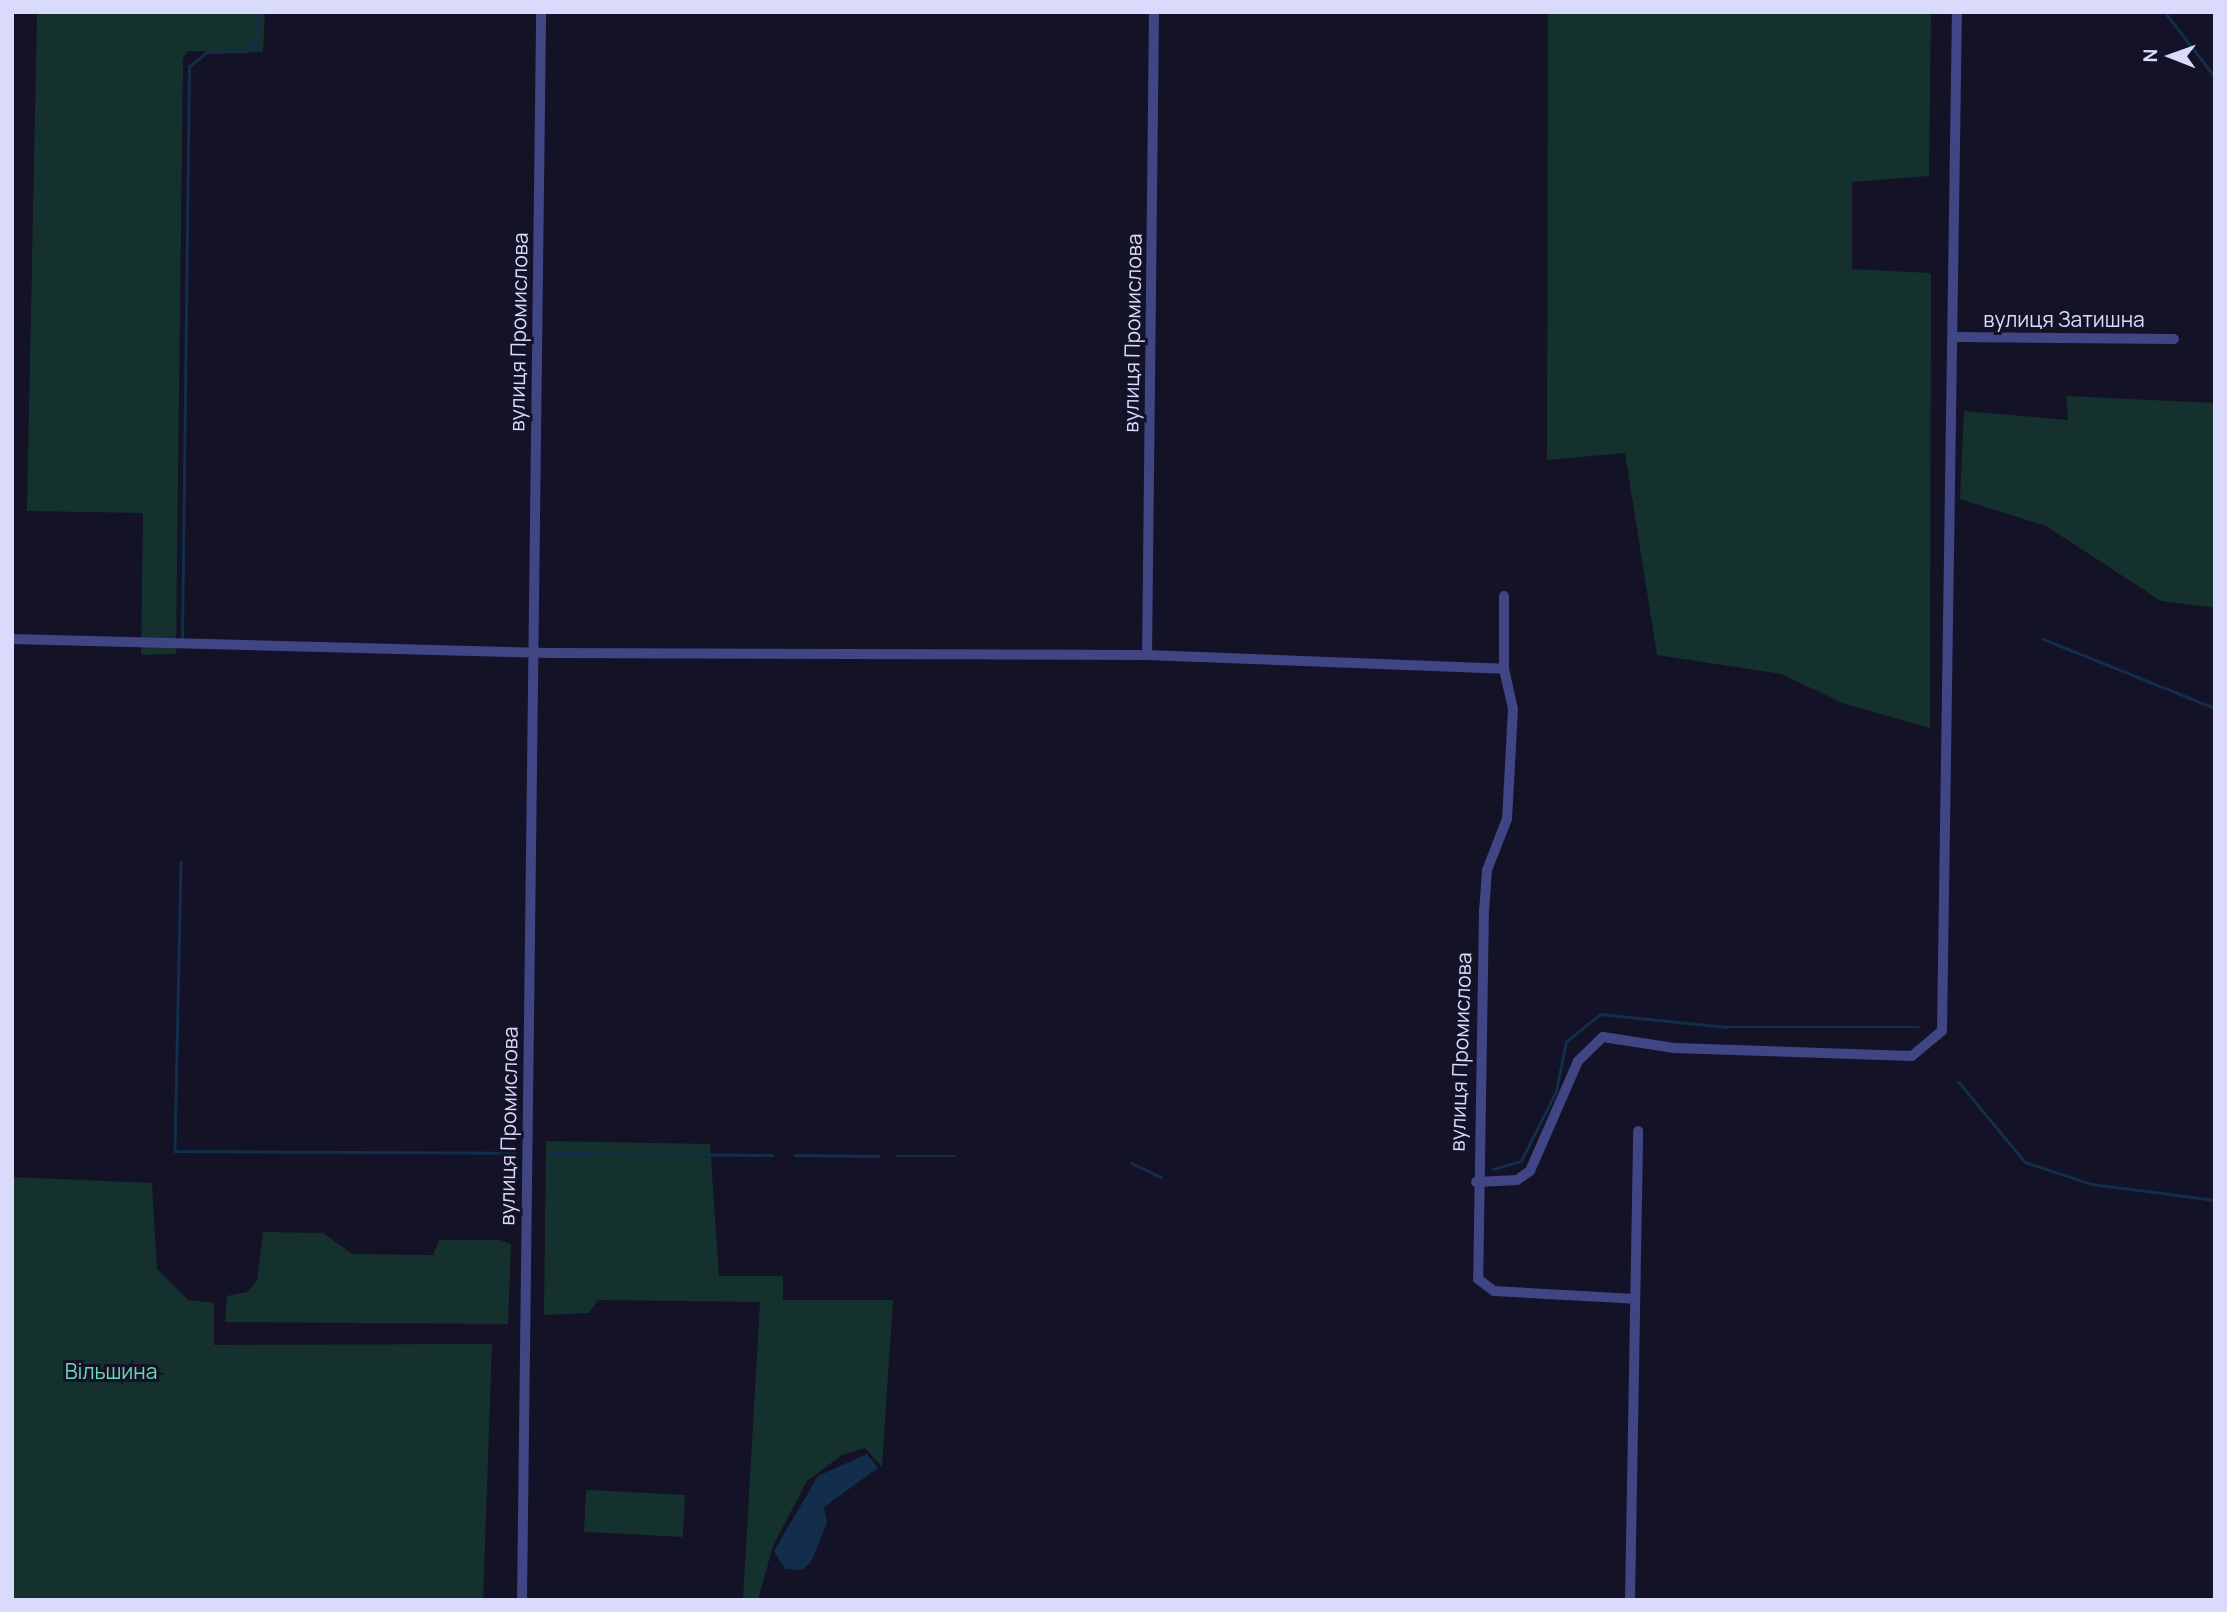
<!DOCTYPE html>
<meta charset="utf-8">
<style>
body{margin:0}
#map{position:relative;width:2227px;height:1612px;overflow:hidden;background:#131227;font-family:Manrope,sans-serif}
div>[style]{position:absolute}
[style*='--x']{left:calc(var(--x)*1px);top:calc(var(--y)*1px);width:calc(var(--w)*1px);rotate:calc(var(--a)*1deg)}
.green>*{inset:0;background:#15312d;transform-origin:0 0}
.water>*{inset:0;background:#122e4b}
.stream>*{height:2.5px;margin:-1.25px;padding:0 1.25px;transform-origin:1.25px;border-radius:1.25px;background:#122e4b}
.minor>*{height:10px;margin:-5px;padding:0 5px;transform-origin:5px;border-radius:5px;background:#404583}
span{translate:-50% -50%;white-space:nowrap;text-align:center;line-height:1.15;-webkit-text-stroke:6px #131227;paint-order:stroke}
.street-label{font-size:21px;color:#dadafd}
.park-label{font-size:21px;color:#69d9b0}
.frame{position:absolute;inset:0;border:14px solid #dadafd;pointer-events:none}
.north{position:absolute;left:2136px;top:21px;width:70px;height:70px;-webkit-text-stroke:5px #131227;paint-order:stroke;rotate:271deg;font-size:19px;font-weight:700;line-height:28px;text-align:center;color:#dadafd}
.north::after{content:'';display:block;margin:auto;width:24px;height:32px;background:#dadafd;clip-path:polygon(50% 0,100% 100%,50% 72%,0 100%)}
</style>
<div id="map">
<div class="green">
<i style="clip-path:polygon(37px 12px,265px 12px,263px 52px,188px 51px,183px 59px,176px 654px,141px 655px,143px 513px,27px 511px)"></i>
<i style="clip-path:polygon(1548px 12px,1931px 12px,1929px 176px,1852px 182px,1852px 269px,1931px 273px,1930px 728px,1845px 704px,1781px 674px,1657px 655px,1625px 453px,1547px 460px)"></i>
<i style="clip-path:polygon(2066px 396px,2215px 403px,2215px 608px,2161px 601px,2046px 526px,1960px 499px,1964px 411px,2068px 420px)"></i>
<i style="clip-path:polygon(546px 1141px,710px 1144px,719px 1276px,783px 1276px,783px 1300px,893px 1300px,882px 1467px,865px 1448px,842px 1455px,807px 1481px,773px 1546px,758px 1600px,743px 1600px,760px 1302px,598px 1300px,589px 1313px,544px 1315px)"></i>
<i style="clip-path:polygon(12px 1177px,152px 1183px,157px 1269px,188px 1300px,214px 1303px,214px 1345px,492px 1344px,483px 1600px,12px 1600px)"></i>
<i style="clip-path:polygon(263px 1232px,323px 1233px,352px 1254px,433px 1255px,439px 1240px,500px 1240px,511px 1244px,508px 1324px,225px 1322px,227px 1296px,248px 1292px,257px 1280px)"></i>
<i style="left:685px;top:1495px;width:42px;height:99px;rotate:93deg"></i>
</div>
<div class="water">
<i style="clip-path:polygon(867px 1454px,878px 1468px,824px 1507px,827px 1523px,811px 1562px,802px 1570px,785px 1569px,774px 1551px,818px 1476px)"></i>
</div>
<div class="stream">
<i style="--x:2165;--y:12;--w:82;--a:52.4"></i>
<i style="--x:2043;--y:639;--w:185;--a:21.9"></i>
<i style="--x:182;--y:640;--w:573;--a:-89.3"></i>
<i style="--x:189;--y:67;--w:23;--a:-40"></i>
<i style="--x:207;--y:52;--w:41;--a:-1.4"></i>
<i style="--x:248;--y:51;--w:14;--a:-54"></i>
<i style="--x:256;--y:40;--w:28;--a:-88"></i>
<i style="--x:181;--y:862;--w:289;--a:91.2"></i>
<i style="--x:175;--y:1151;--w:340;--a:0.3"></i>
<i style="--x:1959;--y:1082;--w:104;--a:50.5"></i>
<i style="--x:2025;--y:1162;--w:71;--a:18.2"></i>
<i style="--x:2092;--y:1184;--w:124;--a:7.4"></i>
<i style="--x:548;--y:1153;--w:224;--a:0.5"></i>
<i style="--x:795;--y:1155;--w:83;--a:0.7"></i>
<i style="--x:896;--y:1156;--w:59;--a:0"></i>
<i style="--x:1131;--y:1163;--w:33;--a:25"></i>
<i style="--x:1493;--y:1169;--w:29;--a:-16"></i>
<i style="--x:1521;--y:1161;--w:78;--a:-63.4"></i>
<i style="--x:1556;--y:1091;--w:50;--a:-78.5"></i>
<i style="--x:1566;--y:1042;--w:44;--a:-39.5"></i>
<i style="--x:1600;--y:1014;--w:127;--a:5.9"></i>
<i style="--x:1726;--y:1027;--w:193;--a:0"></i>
</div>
<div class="minor">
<i style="--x:1154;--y:12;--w:643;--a:90.62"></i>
<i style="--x:1147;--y:655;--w:357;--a:2.2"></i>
<i style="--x:1954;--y:337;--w:220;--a:0.5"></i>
<i style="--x:1504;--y:596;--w:73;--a:90"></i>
<i style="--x:1504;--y:669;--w:41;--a:77.3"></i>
<i style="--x:1513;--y:709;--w:110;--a:93.1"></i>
<i style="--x:1507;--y:819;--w:55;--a:111.4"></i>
<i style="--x:1487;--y:870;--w:39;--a:94"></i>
<i style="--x:1484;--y:909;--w:370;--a:90.9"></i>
<i style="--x:1478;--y:1279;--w:20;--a:37"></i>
<i style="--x:1494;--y:1291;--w:141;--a:3.2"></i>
<i style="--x:12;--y:639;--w:538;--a:1.49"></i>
<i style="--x:550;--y:653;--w:597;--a:0.19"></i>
<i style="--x:1476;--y:1182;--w:41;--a:-2.8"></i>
<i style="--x:1517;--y:1180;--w:16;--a:-35"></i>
<i style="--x:1530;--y:1171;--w:120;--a:-66.4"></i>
<i style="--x:1578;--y:1061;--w:35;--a:-44"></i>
<i style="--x:1603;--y:1037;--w:72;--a:8.8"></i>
<i style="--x:1674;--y:1048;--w:238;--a:1.9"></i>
<i style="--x:1912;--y:1056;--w:39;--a:-40"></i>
<i style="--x:1942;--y:1031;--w:1019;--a:-89.16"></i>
<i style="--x:522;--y:1600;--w:1588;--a:-89.31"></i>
<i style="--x:1630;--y:1600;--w:469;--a:-89"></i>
</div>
<div class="street-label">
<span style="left:2064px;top:319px">вулиця Затишна</span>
<span style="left:518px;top:332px;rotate:-89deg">вулиця Промислова</span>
<span style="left:1132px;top:333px;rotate:-89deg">вулиця Промислова</span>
<span style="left:1460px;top:1052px;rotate:-88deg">вулиця Промислова</span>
<span style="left:508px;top:1126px;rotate:-89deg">вулиця Промислова</span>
</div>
<div class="park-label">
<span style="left:111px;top:1371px">Вільшина</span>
</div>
<div class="frame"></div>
<div class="north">N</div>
</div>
